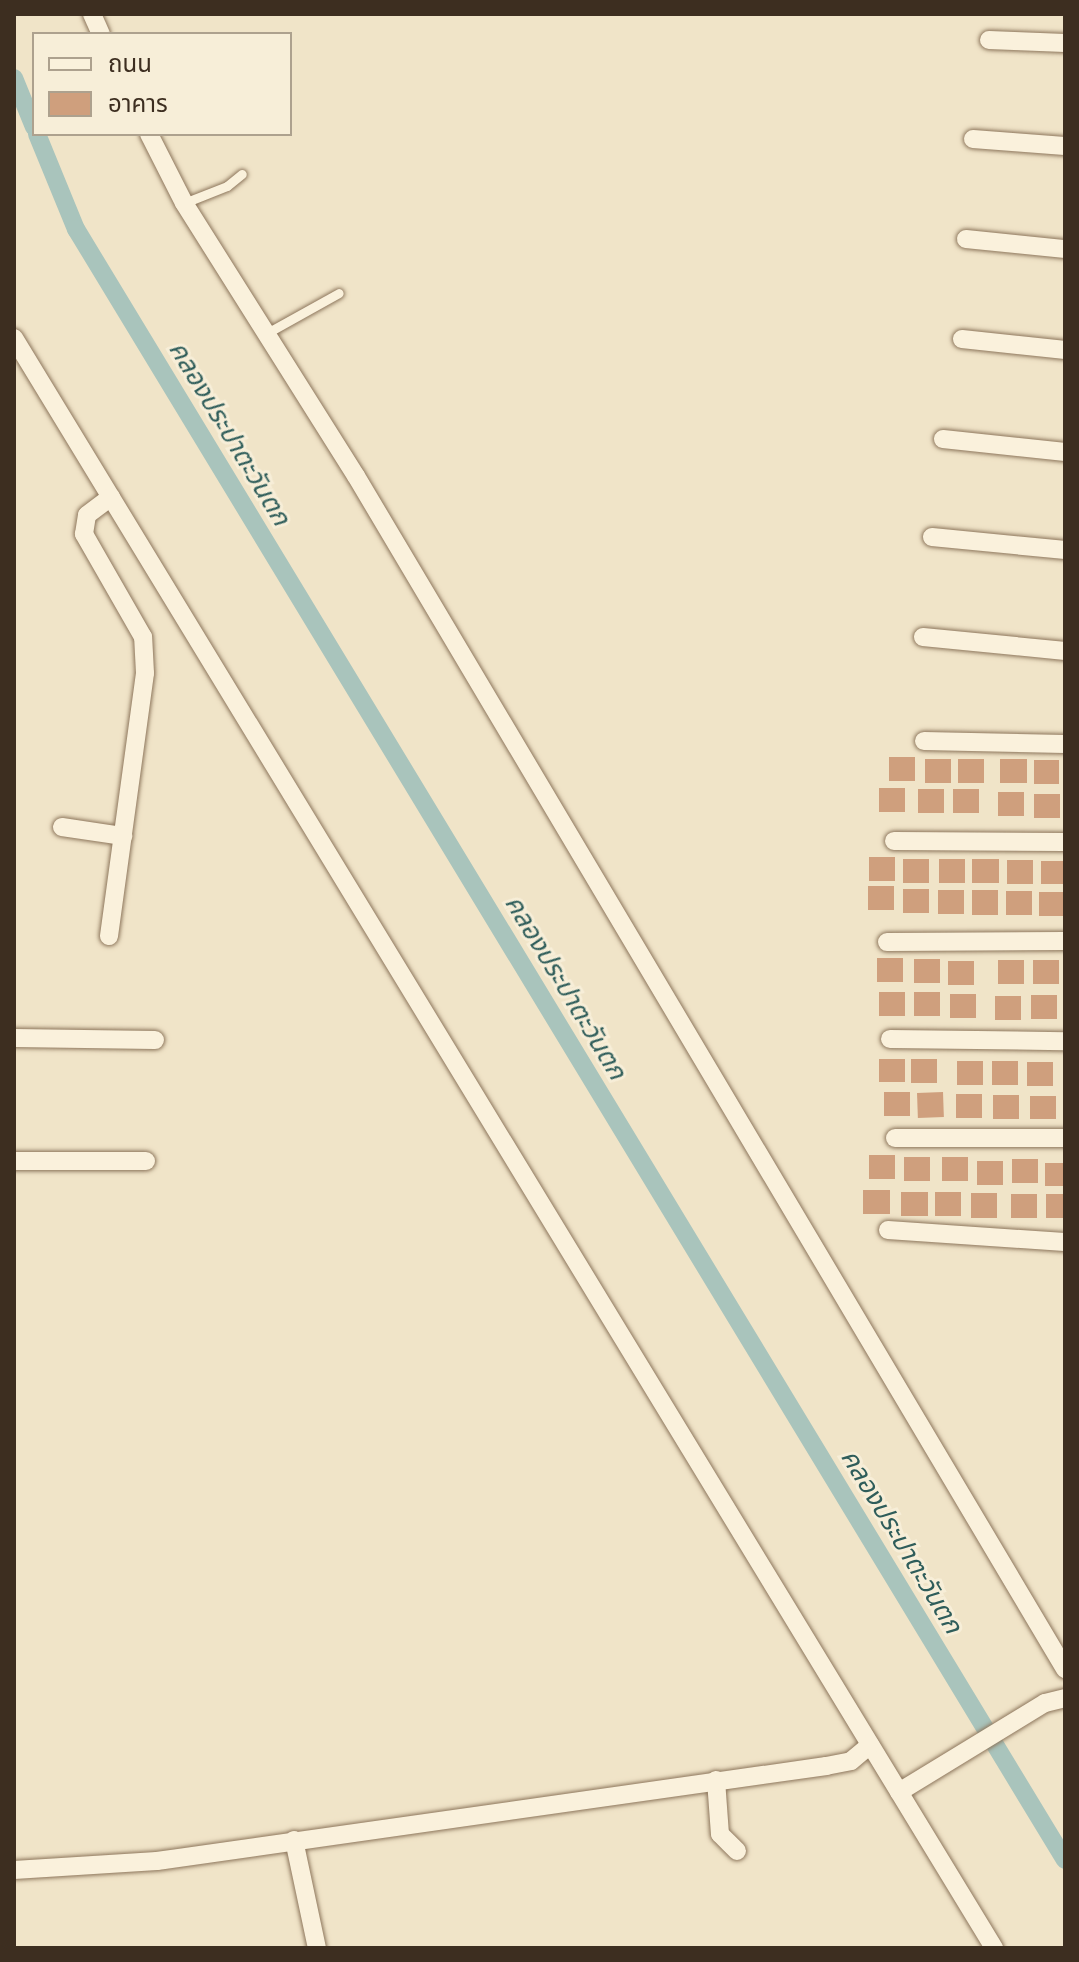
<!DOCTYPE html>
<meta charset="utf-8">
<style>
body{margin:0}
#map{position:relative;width:1079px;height:1962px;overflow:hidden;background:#f0e4c8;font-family:"Noto Serif","Noto Sans Thai",serif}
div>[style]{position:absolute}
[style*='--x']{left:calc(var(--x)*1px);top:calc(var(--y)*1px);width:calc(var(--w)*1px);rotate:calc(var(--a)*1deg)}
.canal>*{height:18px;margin:-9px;padding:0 9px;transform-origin:9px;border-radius:9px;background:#a9c4bc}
.building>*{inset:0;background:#cf9f7d;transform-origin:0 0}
.roads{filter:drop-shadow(0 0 2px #8d765c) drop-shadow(0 0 2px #8d765c)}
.service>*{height:9px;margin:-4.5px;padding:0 4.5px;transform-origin:4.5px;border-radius:4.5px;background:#faf1dc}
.minor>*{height:18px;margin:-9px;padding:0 9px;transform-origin:9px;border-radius:9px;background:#faf1dc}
span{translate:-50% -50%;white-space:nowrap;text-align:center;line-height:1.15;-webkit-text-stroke:6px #f7eed8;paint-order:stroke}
.water-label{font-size:26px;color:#2f5d5a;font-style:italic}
.frame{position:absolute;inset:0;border:16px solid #3d2e20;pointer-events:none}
.legend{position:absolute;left:32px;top:32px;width:260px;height:104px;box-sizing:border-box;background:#f7eed8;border:2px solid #ada18e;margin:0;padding:10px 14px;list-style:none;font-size:24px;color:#3d2e20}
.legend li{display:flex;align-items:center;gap:16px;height:40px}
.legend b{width:40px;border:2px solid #ada18e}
</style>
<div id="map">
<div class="canal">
<i style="--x:14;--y:78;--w:53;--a:67.8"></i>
<i style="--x:37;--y:134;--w:103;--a:67.7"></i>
<i style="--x:76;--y:229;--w:1907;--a:58.77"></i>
</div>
<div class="building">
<i style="left:889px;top:757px;width:26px;height:24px"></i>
<i style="left:925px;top:759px;width:26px;height:24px"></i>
<i style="left:958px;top:759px;width:26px;height:24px"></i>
<i style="left:1000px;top:759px;width:27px;height:24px"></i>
<i style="left:1034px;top:760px;width:25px;height:24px"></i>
<i style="left:879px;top:788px;width:26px;height:24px"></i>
<i style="left:918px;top:789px;width:26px;height:24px"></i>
<i style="left:953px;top:789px;width:26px;height:24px"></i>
<i style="left:998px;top:792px;width:26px;height:24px"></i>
<i style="left:1034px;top:794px;width:26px;height:24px"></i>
<i style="left:869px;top:857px;width:26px;height:24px"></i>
<i style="left:903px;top:859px;width:26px;height:24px"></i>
<i style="left:939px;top:859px;width:26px;height:24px"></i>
<i style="left:972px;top:859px;width:27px;height:24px"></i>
<i style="left:1007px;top:860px;width:26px;height:24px"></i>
<i style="left:1041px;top:861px;width:24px;height:23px"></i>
<i style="left:868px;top:886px;width:26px;height:24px"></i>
<i style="left:903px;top:889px;width:26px;height:24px"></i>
<i style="left:938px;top:890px;width:26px;height:24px"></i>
<i style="left:998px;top:890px;width:25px;height:26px;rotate:90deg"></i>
<i style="left:1006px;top:891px;width:26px;height:24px"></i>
<i style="left:1039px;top:892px;width:26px;height:24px"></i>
<i style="left:877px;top:958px;width:26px;height:24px"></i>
<i style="left:914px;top:959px;width:26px;height:24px"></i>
<i style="left:998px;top:960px;width:26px;height:24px"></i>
<i style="left:1033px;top:960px;width:26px;height:24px"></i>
<i style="left:948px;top:961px;width:26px;height:24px"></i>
<i style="left:879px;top:992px;width:26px;height:24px"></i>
<i style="left:914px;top:992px;width:26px;height:24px"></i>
<i style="left:950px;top:994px;width:26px;height:24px"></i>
<i style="left:1031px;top:995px;width:26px;height:24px"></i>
<i style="left:995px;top:996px;width:26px;height:24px"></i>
<i style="left:879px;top:1059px;width:26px;height:23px"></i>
<i style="left:911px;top:1059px;width:26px;height:24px"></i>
<i style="left:957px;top:1061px;width:26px;height:24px"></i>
<i style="left:992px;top:1061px;width:26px;height:24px"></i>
<i style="left:1027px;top:1062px;width:26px;height:24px"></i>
<i style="left:884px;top:1092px;width:26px;height:24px"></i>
<i style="left:943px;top:1092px;width:25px;height:26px;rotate:88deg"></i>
<i style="left:956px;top:1094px;width:26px;height:24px"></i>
<i style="left:993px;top:1095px;width:26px;height:24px"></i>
<i style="left:1030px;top:1096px;width:26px;height:23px"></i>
<i style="left:869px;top:1155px;width:26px;height:24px"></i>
<i style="left:904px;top:1157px;width:26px;height:24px"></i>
<i style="left:942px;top:1157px;width:26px;height:24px"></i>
<i style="left:1012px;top:1159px;width:26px;height:24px"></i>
<i style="left:977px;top:1161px;width:26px;height:24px"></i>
<i style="left:1045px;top:1163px;width:20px;height:23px"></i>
<i style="left:863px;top:1190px;width:27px;height:24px"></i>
<i style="left:901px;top:1192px;width:27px;height:24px"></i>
<i style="left:935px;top:1192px;width:26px;height:24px"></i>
<i style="left:997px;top:1193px;width:25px;height:26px;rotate:90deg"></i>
<i style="left:1011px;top:1194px;width:26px;height:24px"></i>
<i style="left:1046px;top:1194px;width:19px;height:24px"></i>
</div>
<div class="roads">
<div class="service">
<i style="--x:184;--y:203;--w:46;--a:-21.6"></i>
<i style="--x:227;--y:186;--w:19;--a:-39"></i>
<i style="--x:267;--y:333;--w:82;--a:-29.1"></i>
</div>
<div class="minor">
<i style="--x:92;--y:14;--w:22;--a:66"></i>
<i style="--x:989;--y:40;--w:76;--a:2.3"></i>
<i style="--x:149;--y:134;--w:77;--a:63.1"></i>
<i style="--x:184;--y:203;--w:323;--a:57.8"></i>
<i style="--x:356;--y:476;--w:1388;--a:59.28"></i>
<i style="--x:973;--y:139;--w:92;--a:4.4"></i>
<i style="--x:966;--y:239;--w:100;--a:5.8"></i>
<i style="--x:14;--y:338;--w:1885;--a:58.67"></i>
<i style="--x:962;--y:339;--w:104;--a:6.1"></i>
<i style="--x:943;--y:439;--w:123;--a:6.1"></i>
<i style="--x:932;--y:537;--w:134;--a:5.6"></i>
<i style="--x:923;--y:637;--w:143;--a:5.6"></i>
<i style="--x:924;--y:741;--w:141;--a:1.2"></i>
<i style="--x:62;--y:827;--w:62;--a:8.4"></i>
<i style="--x:894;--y:841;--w:171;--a:0.3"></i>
<i style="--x:109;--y:936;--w:265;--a:-82.2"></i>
<i style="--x:145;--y:673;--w:36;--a:-93"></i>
<i style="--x:143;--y:637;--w:119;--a:-119.8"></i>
<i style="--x:84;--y:534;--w:19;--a:-81"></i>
<i style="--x:87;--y:515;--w:30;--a:-37"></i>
<i style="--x:887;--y:942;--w:178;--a:-0.3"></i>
<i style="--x:14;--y:1038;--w:141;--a:0.8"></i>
<i style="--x:890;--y:1039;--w:175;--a:0.7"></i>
<i style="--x:895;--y:1138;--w:170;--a:0"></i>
<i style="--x:14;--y:1161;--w:132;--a:0"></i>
<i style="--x:888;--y:1230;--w:177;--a:3.9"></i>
<i style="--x:716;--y:1780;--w:54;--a:85.8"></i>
<i style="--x:720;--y:1834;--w:24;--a:45"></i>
<i style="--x:899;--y:1792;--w:171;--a:-31.4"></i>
<i style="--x:1045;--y:1703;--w:21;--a:-14"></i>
<i style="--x:294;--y:1840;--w:110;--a:78"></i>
<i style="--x:14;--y:1870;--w:143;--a:-3.6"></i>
<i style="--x:157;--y:1861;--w:676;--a:-8.08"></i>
<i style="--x:826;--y:1766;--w:25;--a:-11"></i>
<i style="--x:851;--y:1761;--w:25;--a:-40"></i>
</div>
</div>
<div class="water-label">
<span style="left:230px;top:433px;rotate:59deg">คลองประปาตะวันตก</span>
<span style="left:566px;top:987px;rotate:59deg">คลองประปาตะวันตก</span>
<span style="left:902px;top:1541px;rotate:59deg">คลองประปาตะวันตก</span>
</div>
<div class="frame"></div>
<ul class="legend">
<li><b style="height:10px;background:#faf1dc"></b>ถนน</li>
<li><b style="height:22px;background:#cf9f7d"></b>อาคาร</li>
</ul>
</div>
